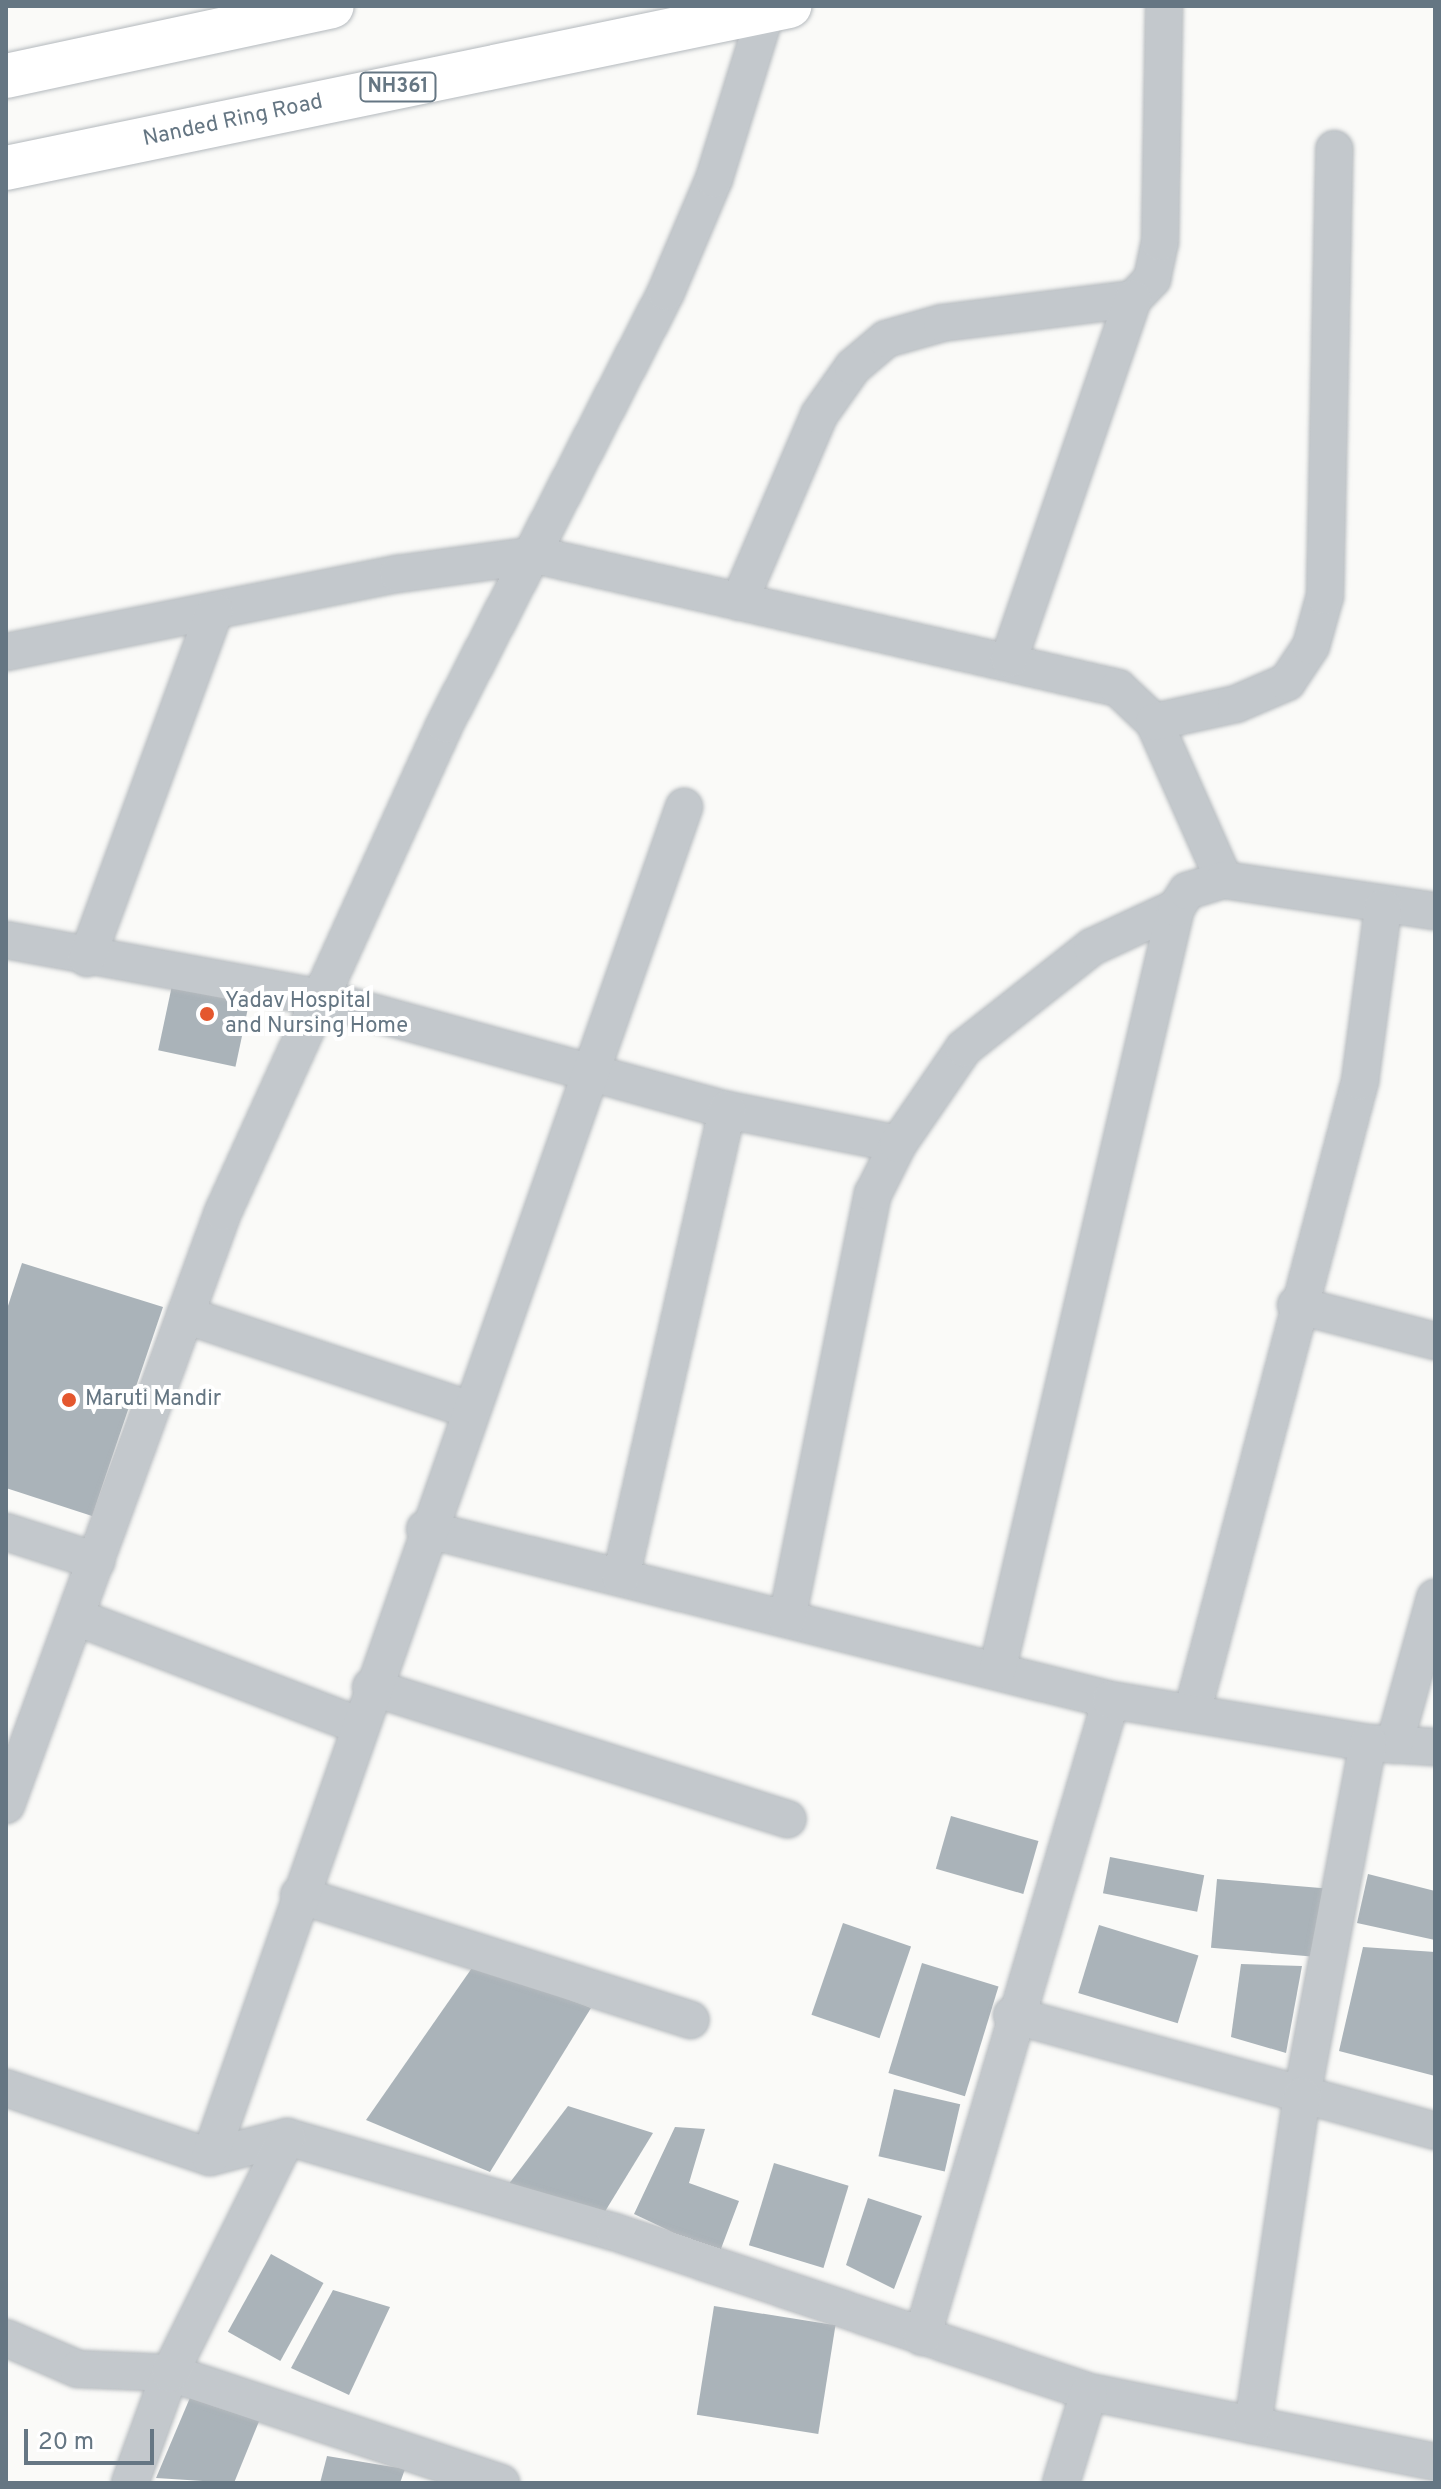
<!DOCTYPE html>
<style>
body{margin:0}
#map{position:relative;width:1441px;height:2489px;overflow:hidden;background:#fafaf8;font-family:Overpass,sans-serif}
div>[style]{position:absolute}
[style*='--x']{left:calc(var(--x)*1px);top:calc(var(--y)*1px);width:calc(var(--w)*1px);rotate:calc(var(--a)*1deg)}
.building>*{inset:0;background:#aab3b9;transform-origin:0 0}
.roads{filter:drop-shadow(0 0 2px #b4b9bd) drop-shadow(0 0 2px #b4b9bd)}
.minor>*{height:36px;margin:-18px;padding:0 18px;transform-origin:18px;border-radius:18px;background:#c3c8cc}
.trunk>*{height:44px;margin:-22px;padding:0 22px;transform-origin:22px;border-radius:22px;background:#fff}
.dots>*{width:22px;height:22px;translate:-50% -50%;box-sizing:border-box;border:4px solid #fff;border-radius:50%}
span{translate:-50% -50%;white-space:nowrap;text-align:center;line-height:1.15;-webkit-text-stroke:8px #fff;paint-order:stroke}
.shield-label span{padding:2px 6px;background:#fff;border:2px solid;border-radius:6px;-webkit-text-stroke-width:0}
.shield-label{font-size:20px;color:#657683;font-weight:700}
.street-label{font-size:22px;color:#657683}
.poi-label{font-size:22px;color:#657683}
.left{translate:0 -50%;text-align:left}
.frame{position:absolute;inset:0;border:8px solid #657683;pointer-events:none}
.scale{position:absolute;left:24px;top:2429px;width:130px;height:36px;box-sizing:border-box;border:4px solid #657683;border-top:0;padding-left:10px;font-size:24px;line-height:28px;white-space:nowrap;color:#657683;-webkit-text-stroke:6px #fff;paint-order:stroke}
</style>
<div id="map">
<div class="building">
<i style="left:174px;top:976px;width:79px;height:76px;rotate:12deg"></i>
<i style="clip-path:polygon(22px 1263px,163px 1307px,92px 1516px,6px 1488px,6px 1312px)"></i>
<i style="left:951px;top:1816px;width:91px;height:55px;rotate:16deg"></i>
<i style="left:1110px;top:1857px;width:96px;height:37px;rotate:11deg"></i>
<i style="clip-path:polygon(1368px 1874px,1435px 1891px,1435px 1940px,1357px 1923px)"></i>
<i style="left:1217px;top:1879px;width:107px;height:69px;rotate:5deg"></i>
<i style="left:843px;top:1923px;width:72px;height:97px;rotate:19deg"></i>
<i style="left:1099px;top:1925px;width:104px;height:71px;rotate:17deg"></i>
<i style="clip-path:polygon(1363px 1947px,1435px 1952px,1435px 2076px,1339px 2051px)"></i>
<i style="left:922px;top:1963px;width:80px;height:115px;rotate:17deg"></i>
<i style="clip-path:polygon(1241px 1964px,1302px 1966px,1286px 2053px,1231px 2037px)"></i>
<i style="clip-path:polygon(474px 1965px,591px 2008px,490px 2172px,366px 2120px)"></i>
<i style="left:894px;top:2089px;width:68px;height:69px;rotate:13deg"></i>
<i style="clip-path:polygon(568px 2106px,653px 2133px,601px 2218px,508px 2185px)"></i>
<i style="clip-path:polygon(675px 2127px,705px 2129px,689px 2183px,739px 2201px,719px 2254px,634px 2214px)"></i>
<i style="left:774px;top:2163px;width:78px;height:86px;rotate:17deg"></i>
<i style="clip-path:polygon(868px 2198px,922px 2216px,894px 2289px,846px 2265px)"></i>
<i style="left:271px;top:2254px;width:60px;height:89px;rotate:29deg"></i>
<i style="clip-path:polygon(333px 2290px,390px 2307px,349px 2395px,291px 2368px)"></i>
<i style="left:714px;top:2306px;width:123px;height:110px;rotate:9deg"></i>
<i style="clip-path:polygon(192px 2393px,260px 2419px,234px 2483px,156px 2478px)"></i>
<i style="clip-path:polygon(327px 2456px,405px 2469px,400px 2483px,320px 2483px)"></i>
</div>
<div class="roads">
<div class="minor">
<i style="--x:739;--y:602;--w:203;--a:-66.8"></i>
<i style="--x:819;--y:415;--w:59;--a:-54.7"></i>
<i style="--x:853;--y:367;--w:43;--a:-40.3"></i>
<i style="--x:886;--y:339;--w:58;--a:-15.9"></i>
<i style="--x:942;--y:323;--w:193;--a:-7.2"></i>
<i style="--x:1133;--y:299;--w:28;--a:-46"></i>
<i style="--x:1152;--y:279;--w:38;--a:-78"></i>
<i style="--x:1160;--y:242;--w:236;--a:-89"></i>
<i style="--x:6;--y:652;--w:400;--a:-11.3"></i>
<i style="--x:398;--y:574;--w:139;--a:-7.8"></i>
<i style="--x:536;--y:555;--w:597;--a:12.87"></i>
<i style="--x:1118;--y:688;--w:50;--a:43.4"></i>
<i style="--x:1154;--y:722;--w:173;--a:66.1"></i>
<i style="--x:1009;--y:659;--w:381;--a:-71"></i>
<i style="--x:1154;--y:722;--w:84;--a:-12.4"></i>
<i style="--x:1236;--y:704;--w:56;--a:-23.3"></i>
<i style="--x:1287;--y:682;--w:43;--a:-56.3"></i>
<i style="--x:1311;--y:646;--w:52;--a:-74.4"></i>
<i style="--x:1325;--y:596;--w:447;--a:-88.8"></i>
<i style="--x:6;--y:940;--w:315;--a:10.4"></i>
<i style="--x:316;--y:997;--w:426;--a:15.4"></i>
<i style="--x:727;--y:1110;--w:174;--a:11.2"></i>
<i style="--x:87;--y:958;--w:370;--a:-69.8"></i>
<i style="--x:1296;--y:1305;--w:144;--a:14.5"></i>
<i style="--x:185;--y:1315;--w:297;--a:18.4"></i>
<i style="--x:425;--y:1529;--w:707;--a:14"></i>
<i style="--x:6;--y:1532;--w:95;--a:17.9"></i>
<i style="--x:621;--y:1577;--w:479;--a:-77.2"></i>
<i style="--x:76;--y:1617;--w:301;--a:21"></i>
<i style="--x:787;--y:1619;--w:434;--a:-78.6"></i>
<i style="--x:873;--y:1194;--w:56;--a:-63.4"></i>
<i style="--x:898;--y:1144;--w:116;--a:-55.5"></i>
<i style="--x:964;--y:1048;--w:163;--a:-38.3"></i>
<i style="--x:1092;--y:947;--w:93;--a:-24.9"></i>
<i style="--x:997;--y:1671;--w:784;--a:-76.8"></i>
<i style="--x:1176;--y:908;--w:20;--a:-57"></i>
<i style="--x:1187;--y:891;--w:39;--a:-17"></i>
<i style="--x:1224;--y:880;--w:213;--a:8.4"></i>
<i style="--x:371;--y:1687;--w:437;--a:17.6"></i>
<i style="--x:1192;--y:1713;--w:654;--a:-75.11"></i>
<i style="--x:1360;--y:1081;--w:175;--a:-82.4"></i>
<i style="--x:1370;--y:1743;--w:65;--a:3.5"></i>
<i style="--x:1394;--y:1745;--w:153;--a:-74.4"></i>
<i style="--x:6;--y:1805;--w:631;--a:-69.9"></i>
<i style="--x:223;--y:1212;--w:536;--a:-65.54"></i>
<i style="--x:445;--y:724;--w:485;--a:-62.9"></i>
<i style="--x:666;--y:292;--w:123;--a:-67"></i>
<i style="--x:714;--y:179;--w:181;--a:-72.7"></i>
<i style="--x:299;--y:1895;--w:411;--a:17.7"></i>
<i style="--x:1012;--y:2015;--w:439;--a:15.3"></i>
<i style="--x:6;--y:2088;--w:215;--a:18.7"></i>
<i style="--x:210;--y:2157;--w:80;--a:-14.6"></i>
<i style="--x:287;--y:2137;--w:341;--a:16.2"></i>
<i style="--x:615;--y:2232;--w:500;--a:18.65"></i>
<i style="--x:1089;--y:2392;--w:353;--a:11.4"></i>
<i style="--x:210;--y:2157;--w:1431;--a:-70.65"></i>
<i style="--x:922;--y:2337;--w:664;--a:-73.47"></i>
<i style="--x:1111;--y:1700;--w:261;--a:9.5"></i>
<i style="--x:1368;--y:1743;--w:359;--a:100.6"></i>
<i style="--x:1302;--y:2096;--w:333;--a:98.5"></i>
<i style="--x:6;--y:2338;--w:78;--a:23.3"></i>
<i style="--x:78;--y:2369;--w:92;--a:2.5"></i>
<i style="--x:170;--y:2373;--w:349;--a:18.4"></i>
<i style="--x:130;--y:2483;--w:117;--a:-70"></i>
<i style="--x:170;--y:2373;--w:263;--a:-63.6"></i>
<i style="--x:1061;--y:2483;--w:95;--a:-72.9"></i>
</div>
<div class="trunk">
<i style="--x:6;--y:76;--w:333;--a:-12.1"></i>
<i style="--x:6;--y:168;--w:800;--a:-11.69"></i>
</div>
</div>
<div class="dots">
<i style="left:207px;top:1014px;background:#e4572e"></i>
<i style="left:69px;top:1400px;background:#e4572e"></i>
</div>
<div class="shield-label">
<span style="left:398px;top:87px">NH361</span>
</div>
<div class="street-label">
<span style="left:233px;top:121px;rotate:-12deg">Nanded Ring Road</span>
</div>
<div class="poi-label">
<span class="left" style="left:225px;top:1014px">Yadav Hospital<br>and Nursing Home</span>
<span class="left" style="left:85px;top:1400px">Maruti Mandir</span>
</div>
<div class="frame"></div>
<div class="scale">20 m</div>
</div>
